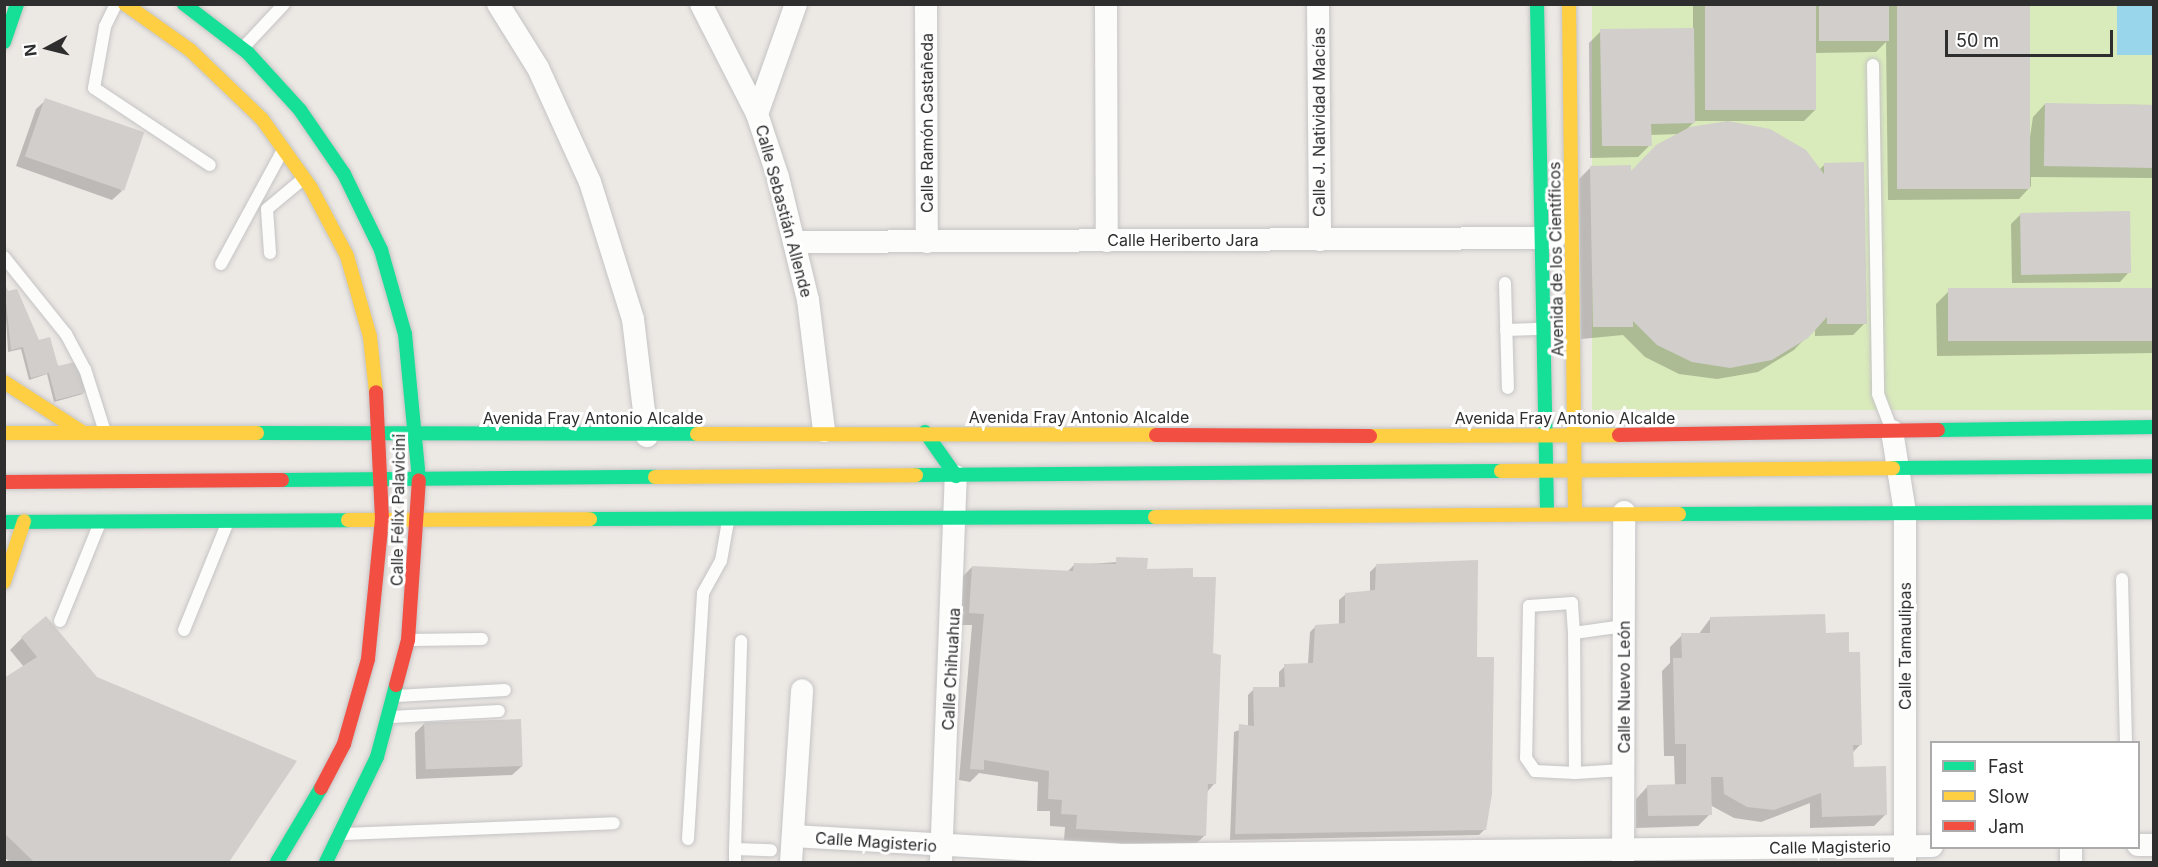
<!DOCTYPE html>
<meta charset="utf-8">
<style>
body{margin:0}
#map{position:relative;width:2158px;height:867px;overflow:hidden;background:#ece8e4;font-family:Inter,sans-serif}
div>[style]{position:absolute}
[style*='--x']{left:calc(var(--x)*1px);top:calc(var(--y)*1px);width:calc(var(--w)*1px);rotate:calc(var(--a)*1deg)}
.pitch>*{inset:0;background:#d9eabb;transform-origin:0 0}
.water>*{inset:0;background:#99d6ec;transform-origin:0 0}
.shadow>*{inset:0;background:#0003}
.building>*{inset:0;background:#d1cecb;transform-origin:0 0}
.roads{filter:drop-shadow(0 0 2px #c5c4c5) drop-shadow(0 0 2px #c5c4c5)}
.lane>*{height:12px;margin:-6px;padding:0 6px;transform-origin:6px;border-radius:6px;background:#fcfcfb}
.street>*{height:22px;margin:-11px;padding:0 11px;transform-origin:11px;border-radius:11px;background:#fcfcfb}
.fast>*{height:14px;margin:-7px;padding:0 7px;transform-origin:7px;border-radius:7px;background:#16e098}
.slow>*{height:14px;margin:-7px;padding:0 7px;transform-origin:7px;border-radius:7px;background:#ffcf43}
.jam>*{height:14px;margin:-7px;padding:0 7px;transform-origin:7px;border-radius:7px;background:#f24e42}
span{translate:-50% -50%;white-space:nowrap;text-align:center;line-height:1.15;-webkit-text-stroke:6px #fff;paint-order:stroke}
.street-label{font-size:16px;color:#2e2e2e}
.frame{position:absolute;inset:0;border:6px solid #2e2e2e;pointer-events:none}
.legend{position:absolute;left:1930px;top:741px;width:210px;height:108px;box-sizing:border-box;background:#fff;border:2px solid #ababab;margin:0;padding:8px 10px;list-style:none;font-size:18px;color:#2e2e2e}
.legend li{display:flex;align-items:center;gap:12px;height:30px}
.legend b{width:30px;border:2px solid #ababab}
.north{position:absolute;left:18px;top:18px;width:60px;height:60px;-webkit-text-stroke:4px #fff;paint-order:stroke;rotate:263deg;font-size:16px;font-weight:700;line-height:24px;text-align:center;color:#2e2e2e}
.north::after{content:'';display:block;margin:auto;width:21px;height:27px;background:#2e2e2e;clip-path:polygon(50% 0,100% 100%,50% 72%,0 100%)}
.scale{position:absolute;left:1945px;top:30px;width:168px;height:27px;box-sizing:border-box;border:3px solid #2e2e2e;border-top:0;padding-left:8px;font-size:18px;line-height:21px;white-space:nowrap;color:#2e2e2e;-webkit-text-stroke:4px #fff;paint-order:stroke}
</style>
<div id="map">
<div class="pitch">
<i style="left:1592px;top:5px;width:561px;height:405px"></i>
</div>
<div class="water">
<i style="left:2117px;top:5px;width:36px;height:50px"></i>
</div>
<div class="shadow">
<i style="clip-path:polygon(evenodd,1693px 4px,2029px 4px,2030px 137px,2033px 117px,2045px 104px,2154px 105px,2154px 178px,2031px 177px,2031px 186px,2019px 199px,1888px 200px,1886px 42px,1876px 52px,1815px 53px,1816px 109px,1804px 121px,1728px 121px,1819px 170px,1825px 164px,1865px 323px,1853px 335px,1815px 336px,1815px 328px,1794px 350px,1758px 372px,1717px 379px,1679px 374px,1645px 357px,1623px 335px,1581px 339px,1579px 179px,1591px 167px,1629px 174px,1679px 134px,1650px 135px,1650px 145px,1638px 157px,1590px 158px,1589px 43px,1601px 31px,1693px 30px,1693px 4px,1695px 121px,1726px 121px,1726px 123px,1687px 129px,1695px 121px)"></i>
<i style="clip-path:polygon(46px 100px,122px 191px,112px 200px,16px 166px,36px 109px)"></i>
<i style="clip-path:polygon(2154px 205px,2154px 353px,1937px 356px,1936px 304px,1948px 292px,2153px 289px)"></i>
<i style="clip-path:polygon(2021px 214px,2129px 272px,2120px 282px,2012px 283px,2011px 224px)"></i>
<i style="clip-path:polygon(4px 285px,38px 342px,83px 394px,54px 402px,47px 374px,29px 380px,21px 349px,8px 352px)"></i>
<i style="clip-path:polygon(1147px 560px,1146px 570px,1211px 654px,1214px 784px,1207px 792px,1205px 835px,1193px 847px,1064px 840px,1065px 827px,1050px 826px,1050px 811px,1037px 811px,1038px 782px,979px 773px,970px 782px,959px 780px,972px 625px,958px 625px,960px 579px,972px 567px,1067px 572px,1074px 565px)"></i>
<i style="clip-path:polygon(1376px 566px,1476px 659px,1485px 829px,1479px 835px,1230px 840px,1234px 732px,1248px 727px,1248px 695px,1254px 689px,1279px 688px,1279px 672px,1285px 666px,1308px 664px,1310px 632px,1316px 626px,1339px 625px,1339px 600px,1346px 594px,1370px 592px,1370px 572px)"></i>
<i style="clip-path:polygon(2154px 589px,2154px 820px,2152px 591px)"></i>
<i style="clip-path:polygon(1710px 619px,1824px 634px,1848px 654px,1861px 744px,1852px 753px,1852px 768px,1886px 814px,1874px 826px,1810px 828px,1810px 803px,1761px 822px,1734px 818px,1710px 805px,1710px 814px,1698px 826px,1636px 828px,1636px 799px,1648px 786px,1675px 786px,1674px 756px,1664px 756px,1662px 671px,1670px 663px,1670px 647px,1682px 635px,1698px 635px)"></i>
<i style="clip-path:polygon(22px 638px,96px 678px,294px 762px,227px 862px,10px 862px,4px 857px,4px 680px,24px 667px,10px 650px)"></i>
<i style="clip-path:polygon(424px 724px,522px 766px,512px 775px,416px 779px,415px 733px)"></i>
</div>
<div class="building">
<i style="left:1705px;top:4px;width:111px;height:106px"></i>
<i style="left:1819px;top:4px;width:70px;height:37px"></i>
<i style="left:1897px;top:4px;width:133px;height:185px"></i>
<i style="clip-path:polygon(1694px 28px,1695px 123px,1651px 124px,1652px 146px,1602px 146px,1600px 29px)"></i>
<i style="left:45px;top:98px;width:105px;height:62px;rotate:19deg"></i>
<i style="left:2045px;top:103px;width:109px;height:63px;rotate:1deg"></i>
<i style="clip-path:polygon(1728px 121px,1770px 129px,1806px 150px,1824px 174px,1824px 163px,1864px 162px,1867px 324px,1827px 324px,1827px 317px,1808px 338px,1772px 360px,1730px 368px,1692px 362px,1657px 345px,1633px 321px,1633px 327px,1593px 327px,1590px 166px,1631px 165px,1631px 171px,1656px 145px,1690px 127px)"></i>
<i style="left:2130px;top:211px;width:62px;height:110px;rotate:89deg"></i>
<i style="clip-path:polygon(4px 282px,8px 291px,17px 289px,39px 340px,50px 337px,58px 366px,79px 361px,87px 392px,56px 400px,49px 373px,31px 378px,23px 347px,11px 350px)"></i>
<i style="left:2154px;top:288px;width:53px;height:206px;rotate:90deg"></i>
<i style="clip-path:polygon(1116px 557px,1148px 558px,1147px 569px,1193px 568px,1193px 577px,1216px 577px,1213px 653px,1221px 655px,1216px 784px,1208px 784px,1206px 836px,1076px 829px,1077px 815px,1061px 814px,1062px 800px,1048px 799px,1049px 771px,984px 760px,984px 770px,970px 769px,984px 614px,969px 613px,972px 566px,1073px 571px,1074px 563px,1116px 564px)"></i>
<i style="clip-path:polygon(1478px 560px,1477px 657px,1494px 657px,1492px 794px,1486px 830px,1235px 834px,1239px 724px,1254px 726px,1253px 687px,1285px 687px,1284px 664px,1313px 663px,1315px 625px,1345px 623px,1345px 593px,1375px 590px,1376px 564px)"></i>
<i style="clip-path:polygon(1825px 614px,1826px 633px,1849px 632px,1849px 652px,1860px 652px,1862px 745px,1853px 745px,1854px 767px,1886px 766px,1887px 815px,1822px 817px,1821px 793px,1774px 810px,1747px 807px,1724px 794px,1723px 777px,1711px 777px,1712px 815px,1648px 816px,1647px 785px,1686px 784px,1686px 744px,1675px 744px,1673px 658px,1682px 658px,1681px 633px,1710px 633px,1710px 617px)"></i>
<i style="clip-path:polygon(46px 616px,97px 677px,297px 761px,229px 862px,34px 862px,4px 833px,4px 678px,37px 657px,21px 637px)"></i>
<i style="left:521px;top:719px;width:47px;height:97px;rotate:88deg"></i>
</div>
<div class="roads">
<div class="lane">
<i style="--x:116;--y:4;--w:25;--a:116"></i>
<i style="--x:105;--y:27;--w:62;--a:100.2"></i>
<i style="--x:94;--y:88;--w:139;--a:33.6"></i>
<i style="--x:243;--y:48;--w:60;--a:-47"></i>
<i style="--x:1873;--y:65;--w:329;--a:89.1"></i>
<i style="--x:1878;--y:394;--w:36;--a:69"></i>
<i style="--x:270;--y:253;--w:44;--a:-93.9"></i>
<i style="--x:267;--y:209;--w:47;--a:-39.8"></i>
<i style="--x:4;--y:257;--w:99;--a:51.2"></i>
<i style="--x:66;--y:334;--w:40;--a:62"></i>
<i style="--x:85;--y:369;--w:66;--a:72.4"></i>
<i style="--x:221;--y:264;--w:130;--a:-61.5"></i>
<i style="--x:1505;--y:283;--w:105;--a:88.4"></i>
<i style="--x:1506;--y:330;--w:37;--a:-2"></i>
<i style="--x:2122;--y:579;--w:163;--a:88.6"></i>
<i style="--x:60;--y:621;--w:104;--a:-67.9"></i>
<i style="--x:184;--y:630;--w:114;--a:-67.9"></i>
<i style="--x:1574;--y:633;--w:30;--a:-94"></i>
<i style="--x:1572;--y:603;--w:43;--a:176"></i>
<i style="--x:1529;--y:606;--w:152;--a:91.1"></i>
<i style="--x:1526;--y:758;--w:16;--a:55"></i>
<i style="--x:1535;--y:771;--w:40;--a:2.9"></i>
<i style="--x:409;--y:640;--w:73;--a:-0.8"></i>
<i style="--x:396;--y:696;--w:109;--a:-3.2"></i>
<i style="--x:391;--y:717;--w:108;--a:-3.2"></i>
<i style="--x:1623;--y:770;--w:48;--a:176.4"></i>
<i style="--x:1575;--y:773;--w:140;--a:-90.4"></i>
<i style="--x:1574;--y:633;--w:50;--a:-8"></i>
<i style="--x:344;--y:834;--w:270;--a:-2.3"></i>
<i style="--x:688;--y:839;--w:246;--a:-86.5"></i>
<i style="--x:703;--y:593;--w:37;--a:-61"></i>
<i style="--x:721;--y:561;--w:40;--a:-80"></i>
<i style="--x:735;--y:849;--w:208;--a:-88.3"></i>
<i style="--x:735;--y:862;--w:13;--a:-90"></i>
<i style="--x:735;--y:849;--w:36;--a:2"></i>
</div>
<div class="street">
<i style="--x:498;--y:4;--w:75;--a:58"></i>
<i style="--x:538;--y:68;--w:125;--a:65.5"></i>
<i style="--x:590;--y:182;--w:144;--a:72.6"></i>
<i style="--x:633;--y:319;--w:118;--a:83.2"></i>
<i style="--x:701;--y:4;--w:123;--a:63"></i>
<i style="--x:757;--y:114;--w:66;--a:71.6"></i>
<i style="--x:778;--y:177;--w:127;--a:76.3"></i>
<i style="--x:808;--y:300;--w:132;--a:83"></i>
<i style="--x:926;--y:4;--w:238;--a:89.8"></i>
<i style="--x:1106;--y:4;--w:237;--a:89.8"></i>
<i style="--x:1318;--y:4;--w:236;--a:89.5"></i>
<i style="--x:757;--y:114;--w:117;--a:-70.5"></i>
<i style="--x:794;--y:242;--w:761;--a:-0.3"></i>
<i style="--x:1892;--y:431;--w:82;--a:80.9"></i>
<i style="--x:1905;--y:512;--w:350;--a:90"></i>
<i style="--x:793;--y:836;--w:326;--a:3.3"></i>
<i style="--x:1118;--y:855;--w:814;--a:-0.63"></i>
<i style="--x:2138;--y:845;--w:16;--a:0"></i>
<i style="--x:2071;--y:848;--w:14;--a:90"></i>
<i style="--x:941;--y:861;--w:385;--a:-87.8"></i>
<i style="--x:791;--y:862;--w:172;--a:-86.3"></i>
<i style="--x:1623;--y:862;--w:350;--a:-89.8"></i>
</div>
<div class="fast">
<i style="--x:184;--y:4;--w:81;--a:37.4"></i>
<i style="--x:248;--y:53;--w:77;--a:47.6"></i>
<i style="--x:300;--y:110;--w:78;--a:55.5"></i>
<i style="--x:344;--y:174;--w:85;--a:64"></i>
<i style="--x:381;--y:250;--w:87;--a:74.1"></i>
<i style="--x:405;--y:334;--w:147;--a:84.5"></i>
<i style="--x:1537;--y:4;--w:509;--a:88.87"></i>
<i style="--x:4;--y:42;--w:40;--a:-71.1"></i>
<i style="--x:1938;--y:430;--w:216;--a:-0.8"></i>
<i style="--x:925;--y:432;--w:54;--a:54.8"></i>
<i style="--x:257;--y:433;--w:440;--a:0.1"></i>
<i style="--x:1893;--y:468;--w:261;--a:-0.4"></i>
<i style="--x:916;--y:475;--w:585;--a:-0.39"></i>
<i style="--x:282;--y:480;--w:373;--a:-0.5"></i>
<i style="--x:1679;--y:514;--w:475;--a:-0.2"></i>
<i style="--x:590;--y:519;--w:565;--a:-0.2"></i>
<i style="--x:4;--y:522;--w:344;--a:-0.3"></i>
<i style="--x:277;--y:862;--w:86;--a:-59.3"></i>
<i style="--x:326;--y:862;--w:117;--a:-64.1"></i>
<i style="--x:377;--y:757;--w:74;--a:-75.2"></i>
</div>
<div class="slow">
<i style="--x:125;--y:4;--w:80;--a:35.3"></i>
<i style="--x:190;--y:50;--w:100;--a:43.8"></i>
<i style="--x:262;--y:119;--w:85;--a:54.6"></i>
<i style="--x:311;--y:188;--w:77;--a:62.1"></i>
<i style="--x:347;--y:256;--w:84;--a:74.1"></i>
<i style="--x:370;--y:337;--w:55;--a:83.8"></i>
<i style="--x:1569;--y:4;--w:509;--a:89.32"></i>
<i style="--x:4;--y:382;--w:93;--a:32.7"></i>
<i style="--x:4;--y:433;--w:253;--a:0"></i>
<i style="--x:697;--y:434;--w:459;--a:0.1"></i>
<i style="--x:1370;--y:436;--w:249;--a:-0.2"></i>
<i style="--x:1501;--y:471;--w:392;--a:-0.4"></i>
<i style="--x:655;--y:477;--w:261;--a:-0.4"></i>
<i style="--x:1155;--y:517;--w:524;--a:-0.33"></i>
<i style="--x:348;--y:520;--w:242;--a:-0.2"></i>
<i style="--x:4;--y:582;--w:64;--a:-71.8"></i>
</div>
<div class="jam">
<i style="--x:1156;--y:435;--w:214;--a:0.3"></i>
<i style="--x:1619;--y:435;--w:319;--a:-0.9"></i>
<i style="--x:4;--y:482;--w:278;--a:-0.4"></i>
<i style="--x:396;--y:685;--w:47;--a:-75.1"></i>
<i style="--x:408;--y:640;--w:160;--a:-86.1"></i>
<i style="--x:321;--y:788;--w:50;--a:-62.4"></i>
<i style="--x:344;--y:744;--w:88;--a:-74.2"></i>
<i style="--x:368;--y:659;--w:141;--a:-84.3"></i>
<i style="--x:382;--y:519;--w:127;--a:-92.7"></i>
</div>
</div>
<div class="street-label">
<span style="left:1319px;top:122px;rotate:-90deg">Calle J. Natividad Macías</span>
<span style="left:927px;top:123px;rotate:-90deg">Calle Ramón Castañeda</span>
<span style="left:784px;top:211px;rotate:75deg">Calle Sebastián Allende</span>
<span style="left:1183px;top:240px">Calle Heriberto Jara</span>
<span style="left:1556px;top:259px;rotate:-91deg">Avenida de los Científicos</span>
<span style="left:1079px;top:417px">Avenida Fray Antonio Alcalde</span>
<span style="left:593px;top:418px">Avenida Fray Antonio Alcalde</span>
<span style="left:1565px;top:418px">Avenida Fray Antonio Alcalde</span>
<span style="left:398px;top:510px;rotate:-89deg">Calle Félix Palavicini</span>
<span style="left:1905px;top:646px;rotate:-90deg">Calle Tamaulipas</span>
<span style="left:951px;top:669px;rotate:-87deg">Calle Chihuahua</span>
<span style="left:1624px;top:687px;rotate:-90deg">Calle Nuevo León</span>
<span style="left:876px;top:842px;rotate:4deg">Calle Magisterio</span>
<span style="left:1830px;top:847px;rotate:-1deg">Calle Magisterio</span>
</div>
<div class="frame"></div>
<ul class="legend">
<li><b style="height:8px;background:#16e098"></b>Fast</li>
<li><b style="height:8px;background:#ffcf43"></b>Slow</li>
<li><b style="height:8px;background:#f24e42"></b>Jam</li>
</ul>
<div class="north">N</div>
<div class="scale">50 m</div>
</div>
